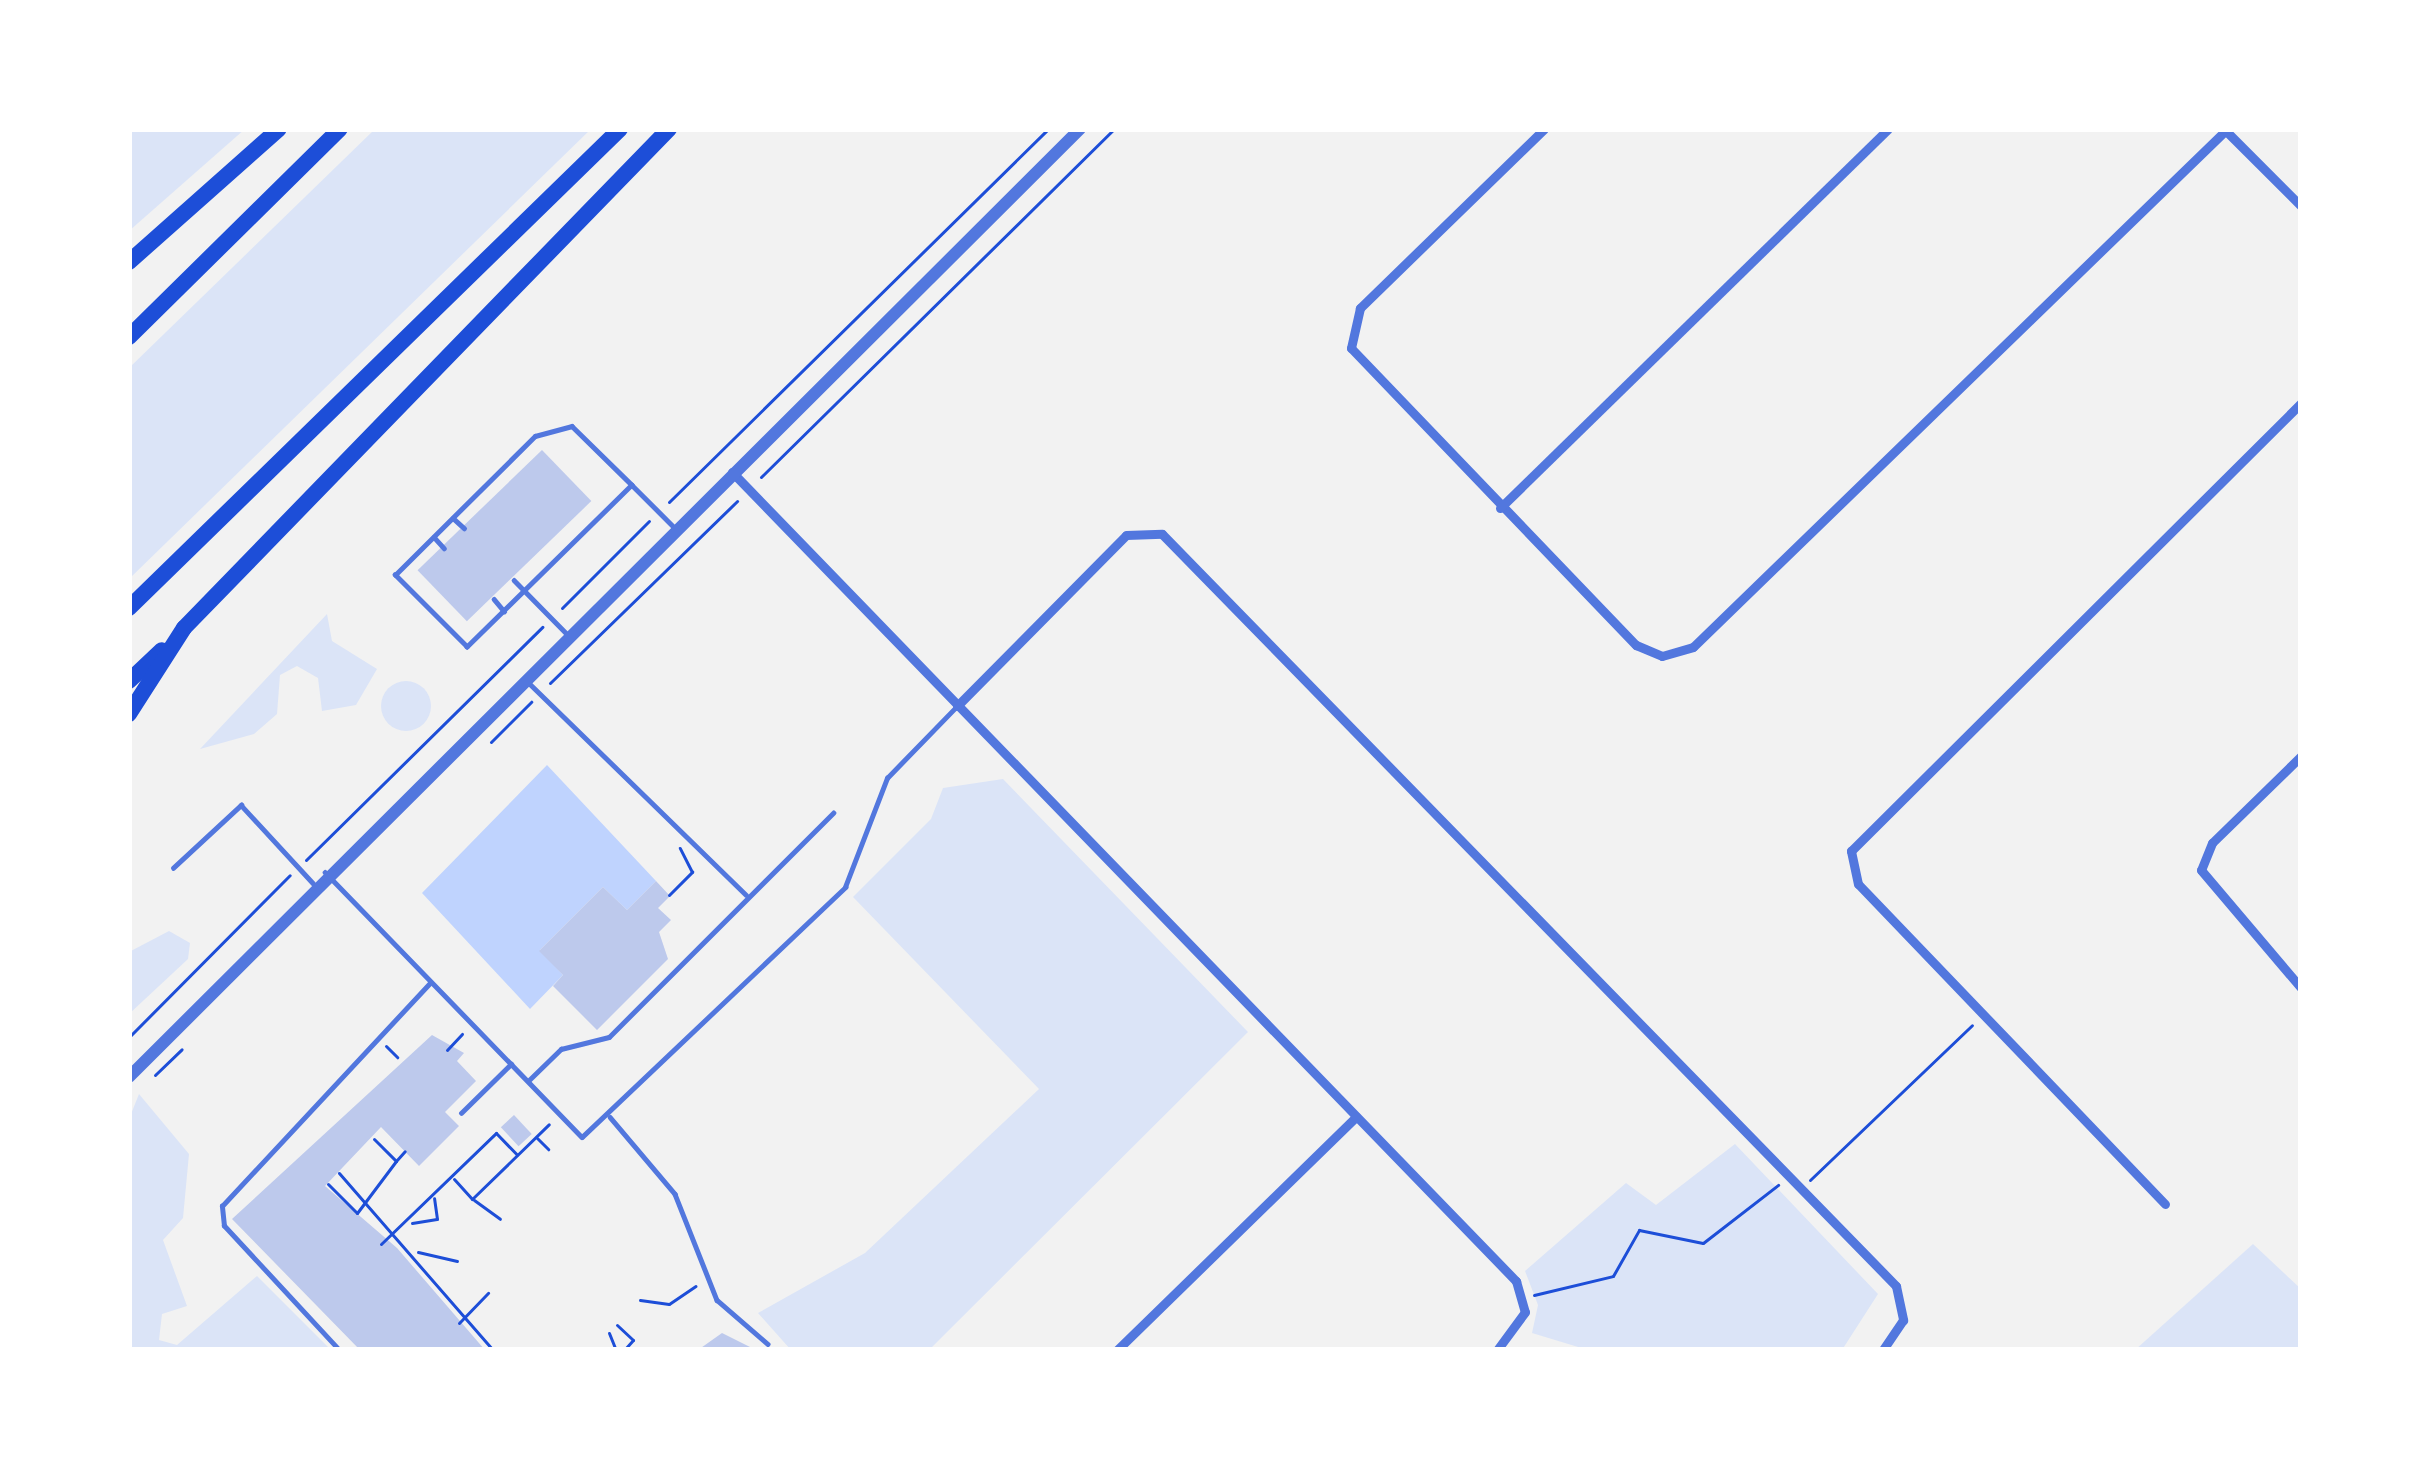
<!DOCTYPE html>
<style>
body{margin:0}
#map{position:relative;width:2430px;height:1479px;overflow:hidden;background:#f2f2f2;font-family:Mulish,sans-serif}
div>[style]{position:absolute}
[style*='--x']{left:calc(var(--x)*1px);top:calc(var(--y)*1px);width:calc(var(--w)*1px);rotate:calc(var(--a)*1deg)}
.green>*{inset:0;background:#dbe4f7}
.round{border-radius:50%}
.water>*{inset:0;background:#bfd3fe}
.building>*{inset:0;background:#bdc9ec;transform-origin:0 0}
.path>*{height:3px;margin:-1.5px;padding:0 1.5px;transform-origin:1.5px;border-radius:1.5px;background:#1d4ed8}
.service>*{height:4.5px;margin:-2.25px;padding:0 2.25px;transform-origin:2.25px;border-radius:2.25px;background:#5277de}
.minor>*{height:9px;margin:-4.5px;padding:0 4.5px;transform-origin:4.5px;border-radius:4.5px;background:#5277de}
.tertiary>*{height:12px;margin:-6px;padding:0 6px;transform-origin:6px;border-radius:6px;background:#5277de}
.motorway>*{height:16px;margin:-8px;padding:0 8px;transform-origin:8px;border-radius:8px;background:#1d4ed8}
span{translate:-50% -50%;white-space:nowrap;text-align:center;line-height:1.15;-webkit-text-stroke:12px #fff;paint-order:stroke}
.frame{position:absolute;inset:0;border:132px solid #fff;pointer-events:none}
</style>
<div id="map">
<div class="green">
<i style="clip-path:polygon(129px 129px,245px 129px,129px 231px)"></i>
<i style="clip-path:polygon(375px 129px,591px 129px,129px 579px,129px 368px)"></i>
<i style="clip-path:polygon(327px 614px,332px 641px,377px 669px,356px 705px,322px 711px,318px 678px,297px 666px,280px 675px,277px 714px,254px 734px,200px 749px)"></i>
<i class="round" style="left:381px;top:681px;width:50px;height:50px"></i>
<i style="clip-path:polygon(1003px 779px,1248px 1032px,929px 1350px,791px 1350px,758px 1313px,865px 1253px,1039px 1089px,853px 897px,931px 819px,943px 788px)"></i>
<i style="clip-path:polygon(169px 931px,190px 943px,188px 959px,129px 1014px,129px 952px)"></i>
<i style="clip-path:polygon(139px 1094px,189px 1154px,183px 1218px,163px 1240px,187px 1306px,162px 1314px,159px 1340px,177px 1345px,257px 1276px,331px 1350px,129px 1350px,129px 1119px)"></i>
<i style="clip-path:polygon(1735px 1144px,1878px 1294px,1842px 1350px,1588px 1350px,1532px 1333px,1538px 1305px,1525px 1271px,1626px 1183px,1656px 1205px)"></i>
<i style="clip-path:polygon(2253px 1244px,2301px 1289px,2301px 1350px,2135px 1350px)"></i>
</div>
<div class="water">
<i style="clip-path:polygon(547px 765px,656px 881px,627px 910px,603px 887px,540px 950px,563px 975px,530px 1009px,422px 893px)"></i>
</div>
<div class="building">
<i style="left:542px;top:450px;width:71px;height:173px;rotate:46deg"></i>
<i style="clip-path:polygon(656px 881px,670px 896px,658px 908px,671px 920px,659px 932px,668px 959px,597px 1030px,553px 986px,563px 975px,539px 951px,603px 887px,627px 910px)"></i>
<i style="clip-path:polygon(432px 1035px,464px 1053px,457px 1061px,476px 1081px,445px 1112px,459px 1126px,419px 1166px,381px 1127px,325px 1186px,397px 1248px,485px 1350px,360px 1350px,232px 1219px)"></i>
<i style="left:514px;top:1115px;width:26px;height:18px;rotate:47deg"></i>
<i style="clip-path:polygon(722px 1333px,750px 1347px,748px 1350px,698px 1350px)"></i>
</div>
<div class="path">
<i style="--x:761;--y:477;--w:496;--a:-44.6"></i>
<i style="--x:669;--y:502;--w:532;--a:-44.54"></i>
<i style="--x:562;--y:608;--w:123;--a:-45"></i>
<i style="--x:550;--y:683;--w:261;--a:-44.2"></i>
<i style="--x:491;--y:742;--w:57;--a:-45"></i>
<i style="--x:306;--y:860;--w:332;--a:-44.6"></i>
<i style="--x:669;--y:895;--w:33;--a:-45"></i>
<i style="--x:692;--y:872;--w:27;--a:-117"></i>
<i style="--x:129;--y:1037;--w:228;--a:-45.2"></i>
<i style="--x:386;--y:1046;--w:16;--a:45"></i>
<i style="--x:447;--y:1050;--w:22;--a:-47"></i>
<i style="--x:155;--y:1075;--w:37;--a:-44"></i>
<i style="--x:537;--y:1138;--w:16;--a:45"></i>
<i style="--x:374;--y:1139;--w:31;--a:45"></i>
<i style="--x:396;--y:1161;--w:13;--a:-48"></i>
<i style="--x:339;--y:1173;--w:235;--a:49"></i>
<i style="--x:454;--y:1179;--w:27;--a:48"></i>
<i style="--x:472;--y:1199;--w:107;--a:-44.2"></i>
<i style="--x:1810;--y:1180;--w:224;--a:-43.7"></i>
<i style="--x:328;--y:1184;--w:41;--a:45"></i>
<i style="--x:357;--y:1213;--w:65;--a:-53.1"></i>
<i style="--x:474;--y:1200;--w:32;--a:36"></i>
<i style="--x:412;--y:1223;--w:25;--a:-9"></i>
<i style="--x:437;--y:1219;--w:21;--a:-98"></i>
<i style="--x:381;--y:1244;--w:160;--a:-44"></i>
<i style="--x:496;--y:1133;--w:30;--a:46"></i>
<i style="--x:418;--y:1252;--w:40;--a:13"></i>
<i style="--x:1534;--y:1295;--w:81;--a:-13.5"></i>
<i style="--x:1613;--y:1276;--w:53;--a:-60.5"></i>
<i style="--x:1639;--y:1230;--w:65;--a:11.5"></i>
<i style="--x:1703;--y:1243;--w:95;--a:-37.7"></i>
<i style="--x:640;--y:1300;--w:29;--a:8"></i>
<i style="--x:669;--y:1304;--w:32;--a:-34"></i>
<i style="--x:459;--y:1323;--w:42;--a:-46"></i>
<i style="--x:617;--y:1325;--w:22;--a:43"></i>
<i style="--x:633;--y:1340;--w:13;--a:132"></i>
<i style="--x:609;--y:1333;--w:18;--a:68"></i>
</div>
<div class="service">
<i style="--x:632;--y:485;--w:231;--a:135.5"></i>
<i style="--x:467;--y:647;--w:102;--a:-135"></i>
<i style="--x:395;--y:575;--w:197;--a:-44.8"></i>
<i style="--x:535;--y:436;--w:38;--a:-15"></i>
<i style="--x:572;--y:426;--w:84;--a:44.5"></i>
<i style="--x:632;--y:485;--w:61;--a:45"></i>
<i style="--x:453;--y:518;--w:15;--a:42"></i>
<i style="--x:434;--y:537;--w:15;--a:48"></i>
<i style="--x:514;--y:580;--w:76;--a:45.5"></i>
<i style="--x:494;--y:599;--w:16;--a:50"></i>
<i style="--x:527;--y:681;--w:306;--a:44.3"></i>
<i style="--x:173;--y:868;--w:93;--a:-42.8"></i>
<i style="--x:241;--y:805;--w:106;--a:47.3"></i>
<i style="--x:325;--y:872;--w:369;--a:45.9"></i>
<i style="--x:582;--y:1137;--w:363;--a:-43.5"></i>
<i style="--x:845;--y:887;--w:117;--a:-68.9"></i>
<i style="--x:887;--y:778;--w:100;--a:-45.8"></i>
<i style="--x:528;--y:1081;--w:46;--a:-44.1"></i>
<i style="--x:561;--y:1049;--w:49;--a:-14"></i>
<i style="--x:609;--y:1037;--w:317;--a:-45"></i>
<i style="--x:461;--y:1113;--w:70;--a:-44.4"></i>
<i style="--x:610;--y:1117;--w:101;--a:49.8"></i>
<i style="--x:675;--y:1194;--w:114;--a:68.4"></i>
<i style="--x:717;--y:1300;--w:67;--a:40.8"></i>
<i style="--x:339;--y:1350;--w:169;--a:-132.8"></i>
<i style="--x:224;--y:1226;--w:20;--a:-96"></i>
<i style="--x:222;--y:1206;--w:305;--a:-47"></i>
</div>
<div class="minor">
<i style="--x:1544;--y:129;--w:257;--a:135.8"></i>
<i style="--x:1360;--y:308;--w:41;--a:102.7"></i>
<i style="--x:1351;--y:348;--w:412;--a:46.2"></i>
<i style="--x:1636;--y:645;--w:28;--a:23"></i>
<i style="--x:1662;--y:656;--w:32;--a:-16"></i>
<i style="--x:1693;--y:647;--w:744;--a:-44.13"></i>
<i style="--x:2224;--y:129;--w:109;--a:45"></i>
<i style="--x:732;--y:472;--w:1127;--a:45.9"></i>
<i style="--x:1516;--y:1281;--w:32;--a:74"></i>
<i style="--x:1525;--y:1312;--w:47;--a:126.4"></i>
<i style="--x:1500;--y:508;--w:542;--a:-44.33"></i>
<i style="--x:957;--y:706;--w:240;--a:-45.3"></i>
<i style="--x:1126;--y:535;--w:36;--a:-2"></i>
<i style="--x:1162;--y:534;--w:1051;--a:45.69"></i>
<i style="--x:1896;--y:1286;--w:35;--a:78"></i>
<i style="--x:1903;--y:1320;--w:36;--a:124"></i>
<i style="--x:2301;--y:756;--w:124;--a:135.7"></i>
<i style="--x:2212;--y:843;--w:29;--a:112"></i>
<i style="--x:2201;--y:870;--w:155;--a:49.7"></i>
<i style="--x:2165;--y:1204;--w:443;--a:-133.8"></i>
<i style="--x:1858;--y:884;--w:34;--a:-102"></i>
<i style="--x:1851;--y:851;--w:635;--a:-44.87"></i>
<i style="--x:1117;--y:1350;--w:334;--a:-44.3"></i>
</div>
<div class="tertiary">
<i style="--x:129;--y:1077;--w:1343;--a:-44.91"></i>
</div>
<div class="motorway">
<i style="--x:129;--y:262;--w:200;--a:-41.6"></i>
<i style="--x:129;--y:337;--w:296;--a:-44.6"></i>
<i style="--x:129;--y:608;--w:686;--a:-44.29"></i>
<i style="--x:129;--y:681;--w:45;--a:-43.2"></i>
<i style="--x:129;--y:714;--w:102;--a:-57.4"></i>
<i style="--x:184;--y:628;--w:696;--a:-45.82"></i>
</div>
<div class="frame"></div>
</div>
